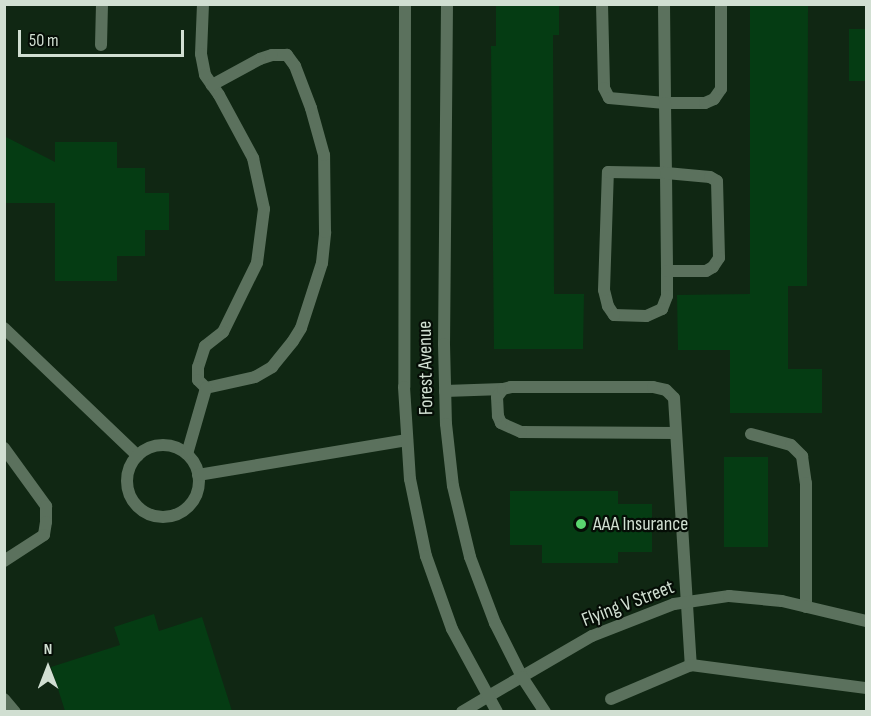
<!DOCTYPE html>
<style>
body{margin:0}
#map{position:relative;width:871px;height:716px;overflow:hidden;background:#102713;font-family:"Sofia Sans Condensed",sans-serif}
div>[style]{position:absolute}
[style*='--x']{left:calc(var(--x)*1px);top:calc(var(--y)*1px);width:calc(var(--w)*1px);rotate:calc(var(--a)*1deg)}
.building>*{inset:0;background:#053c13;transform-origin:0 0}
.service>*{height:12px;margin:-6px;padding:0 6px;transform-origin:6px;border-radius:6px;background:#5b715d}
.service>.ring{margin:-6px;padding:0;box-sizing:content-box;background:none;border:12px solid #5b715d;border-radius:50%}
.minor>*{height:12px;margin:-6px;padding:0 6px;transform-origin:6px;border-radius:6px;background:#5b715d}
.tertiary>*{height:12px;margin:-6px;padding:0 6px;transform-origin:6px;border-radius:6px;background:#5b715d}
.dots>*{width:16px;height:16px;translate:-50% -50%;box-sizing:border-box;border:3px solid #050d06;border-radius:50%}
span{translate:-50% -50%;white-space:nowrap;text-align:center;line-height:1.15;-webkit-text-stroke:4.5px #050d06;paint-order:stroke}
.street-label{font-size:20px;color:#d1dfd2}
.poi-label{font-size:20px;color:#d1dfd2}
.left{translate:0 -50%;text-align:left}
.frame{position:absolute;inset:0;border:6px solid #d1dfd2;pointer-events:none}
.north{position:absolute;left:18px;top:638px;width:60px;height:60px;-webkit-text-stroke:4px #050d06;paint-order:stroke;rotate:0deg;font-size:16px;font-weight:700;line-height:24px;text-align:center;color:#d1dfd2}
.north::after{content:'';display:block;margin:auto;width:21px;height:27px;background:#d1dfd2;clip-path:polygon(50% 0,100% 100%,50% 72%,0 100%)}
.scale{position:absolute;left:18px;top:30px;width:166px;height:27px;box-sizing:border-box;border:3px solid #d1dfd2;border-top:0;padding-left:8px;font-size:18px;line-height:21px;white-space:nowrap;color:#d1dfd2;-webkit-text-stroke:4px #050d06;paint-order:stroke}
</style>
<div id="map">
<div class="building">
<i style="clip-path:polygon(496px 4px,559px 4px,559px 35px,553px 35px,554px 294px,584px 294px,583px 349px,494px 349px,491px 46px,496px 46px)"></i>
<i style="clip-path:polygon(750px 4px,808px 4px,807px 286px,788px 286px,788px 369px,822px 369px,822px 413px,730px 413px,730px 350px,678px 350px,677px 295px,750px 294px)"></i>
<i style="left:849px;top:29px;width:18px;height:52px"></i>
<i style="clip-path:polygon(4px 136px,55px 162px,55px 142px,117px 142px,117px 168px,145px 168px,145px 193px,169px 193px,169px 230px,145px 230px,145px 256px,117px 256px,117px 281px,55px 281px,55px 203px,4px 203px)"></i>
<i style="left:724px;top:457px;width:44px;height:90px"></i>
<i style="clip-path:polygon(510px 491px,618px 491px,618px 504px,652px 504px,652px 552px,618px 552px,618px 563px,542px 563px,542px 545px,510px 545px)"></i>
<i style="clip-path:polygon(154px 614px,159px 631px,202px 617px,232px 711px,65px 711px,51px 667px,120px 645px,114px 627px)"></i>
</div>
<div class="service">
<i style="--x:203;--y:4;--w:50;--a:92.3"></i>
<i style="--x:201;--y:54;--w:21;--a:79"></i>
<i style="--x:205;--y:75;--w:24;--a:55"></i>
<i style="--x:219;--y:95;--w:72;--a:61.6"></i>
<i style="--x:253;--y:158;--w:52;--a:77.8"></i>
<i style="--x:264;--y:209;--w:54;--a:97.4"></i>
<i style="--x:257;--y:263;--w:77;--a:116.2"></i>
<i style="--x:223;--y:332;--w:23;--a:142"></i>
<i style="--x:205;--y:346;--w:22;--a:108"></i>
<i style="--x:198;--y:367;--w:13;--a:90"></i>
<i style="--x:198;--y:380;--w:11;--a:45"></i>
<i style="--x:206;--y:388;--w:50;--a:-12.7"></i>
<i style="--x:255;--y:377;--w:20;--a:-30"></i>
<i style="--x:272;--y:367;--w:33;--a:-51"></i>
<i style="--x:293;--y:341;--w:15;--a:-58"></i>
<i style="--x:301;--y:328;--w:68;--a:-72.1"></i>
<i style="--x:322;--y:263;--w:31;--a:-84"></i>
<i style="--x:325;--y:232;--w:77;--a:-90.7"></i>
<i style="--x:324;--y:155;--w:49;--a:-105.5"></i>
<i style="--x:311;--y:108;--w:45;--a:-110.9"></i>
<i style="--x:295;--y:66;--w:14;--a:-126"></i>
<i style="--x:287;--y:55;--w:15;--a:180"></i>
<i style="--x:272;--y:55;--w:13;--a:162"></i>
<i style="--x:260;--y:59;--w:55;--a:151.6"></i>
<i style="--x:602;--y:4;--w:84;--a:88.6"></i>
<i style="--x:604;--y:88;--w:11;--a:63"></i>
<i style="--x:609;--y:98;--w:56;--a:5.1"></i>
<i style="--x:665;--y:103;--w:40;--a:0"></i>
<i style="--x:705;--y:103;--w:10;--a:-24"></i>
<i style="--x:714;--y:99;--w:12;--a:-55"></i>
<i style="--x:721;--y:89;--w:85;--a:-90"></i>
<i style="--x:664;--y:4;--w:99;--a:89.4"></i>
<i style="--x:665;--y:103;--w:70;--a:89.2"></i>
<i style="--x:666;--y:173;--w:98;--a:89.4"></i>
<i style="--x:667;--y:271;--w:25;--a:90"></i>
<i style="--x:667;--y:296;--w:14;--a:111"></i>
<i style="--x:662;--y:309;--w:17;--a:156"></i>
<i style="--x:646;--y:316;--w:32;--a:-178"></i>
<i style="--x:614;--y:315;--w:11;--a:-124"></i>
<i style="--x:608;--y:306;--w:16;--a:-104"></i>
<i style="--x:604;--y:290;--w:118;--a:-88.1"></i>
<i style="--x:608;--y:172;--w:58;--a:1"></i>
<i style="--x:666;--y:173;--w:44;--a:5.2"></i>
<i style="--x:710;--y:177;--w:8;--a:30"></i>
<i style="--x:717;--y:181;--w:77;--a:88.5"></i>
<i style="--x:719;--y:258;--w:11;--a:124"></i>
<i style="--x:713;--y:267;--w:8;--a:150"></i>
<i style="--x:706;--y:271;--w:39;--a:180"></i>
<i style="--x:101;--y:45;--w:41;--a:-88.6"></i>
<i style="--x:4;--y:328;--w:185;--a:43.7"></i>
<i style="--x:445;--y:391;--w:58;--a:-2"></i>
<i style="--x:676;--y:433;--w:155;--a:-179.6"></i>
<i style="--x:521;--y:432;--w:22;--a:-156"></i>
<i style="--x:501;--y:423;--w:8;--a:-113"></i>
<i style="--x:498;--y:416;--w:19;--a:-93"></i>
<i style="--x:497;--y:397;--w:10;--a:-53"></i>
<i style="--x:503;--y:389;--w:8;--a:-14"></i>
<i style="--x:511;--y:387;--w:142;--a:0"></i>
<i style="--x:653;--y:387;--w:13;--a:13"></i>
<i style="--x:666;--y:390;--w:11;--a:45"></i>
<i style="--x:674;--y:398;--w:268;--a:86.4"></i>
<i style="--x:751;--y:434;--w:41;--a:15.4"></i>
<i style="--x:791;--y:445;--w:16;--a:45"></i>
<i style="--x:802;--y:456;--w:27;--a:82"></i>
<i style="--x:806;--y:483;--w:124;--a:90"></i>
<i class="ring" style="left:127px;top:445px;width:60px;height:60px"></i>
<i style="--x:4;--y:448;--w:72;--a:54.1"></i>
<i style="--x:46;--y:506;--w:16;--a:90"></i>
<i style="--x:46;--y:522;--w:13;--a:99"></i>
<i style="--x:44;--y:535;--w:48;--a:147"></i>
<i style="--x:187;--y:454;--w:69;--a:-73.9"></i>
<i style="--x:198;--y:475;--w:212;--a:-9.5"></i>
<i style="--x:4;--y:699;--w:17;--a:50"></i>
<i style="--x:611;--y:699;--w:87;--a:-23"></i>
<i style="--x:691;--y:665;--w:177;--a:7.5"></i>
<i style="--x:462;--y:712;--w:29;--a:-31"></i>
</div>
<div class="minor">
<i style="--x:487;--y:697;--w:121;--a:-30.2"></i>
<i style="--x:592;--y:636;--w:88;--a:-21.3"></i>
<i style="--x:674;--y:604;--w:56;--a:-8.3"></i>
<i style="--x:729;--y:596;--w:53;--a:5.4"></i>
<i style="--x:782;--y:601;--w:86;--a:13.4"></i>
</div>
<div class="tertiary">
<i style="--x:405;--y:4;--w:383;--a:90.1"></i>
<i style="--x:404;--y:387;--w:92;--a:86.3"></i>
<i style="--x:410;--y:479;--w:79;--a:78.3"></i>
<i style="--x:426;--y:556;--w:77;--a:70.4"></i>
<i style="--x:452;--y:629;--w:94;--a:61.5"></i>
<i style="--x:447;--y:4;--w:340;--a:90.5"></i>
<i style="--x:444;--y:344;--w:80;--a:88.6"></i>
<i style="--x:446;--y:424;--w:62;--a:83.6"></i>
<i style="--x:453;--y:486;--w:73;--a:76.5"></i>
<i style="--x:470;--y:557;--w:71;--a:69.3"></i>
<i style="--x:495;--y:623;--w:60;--a:63.4"></i>
<i style="--x:522;--y:677;--w:42;--a:56.7"></i>
</div>
<div class="dots">
<i style="left:581px;top:524px;background:#5ad56f"></i>
</div>
<div class="street-label">
<span style="left:426px;top:368px;rotate:-91deg">Forest Avenue</span>
<span style="left:628px;top:604px;rotate:-21deg">Flying V Street</span>
</div>
<div class="poi-label">
<span class="left" style="left:593px;top:524px">AAA Insurance</span>
</div>
<div class="frame"></div>
<div class="north">N</div>
<div class="scale">50 m</div>
</div>
